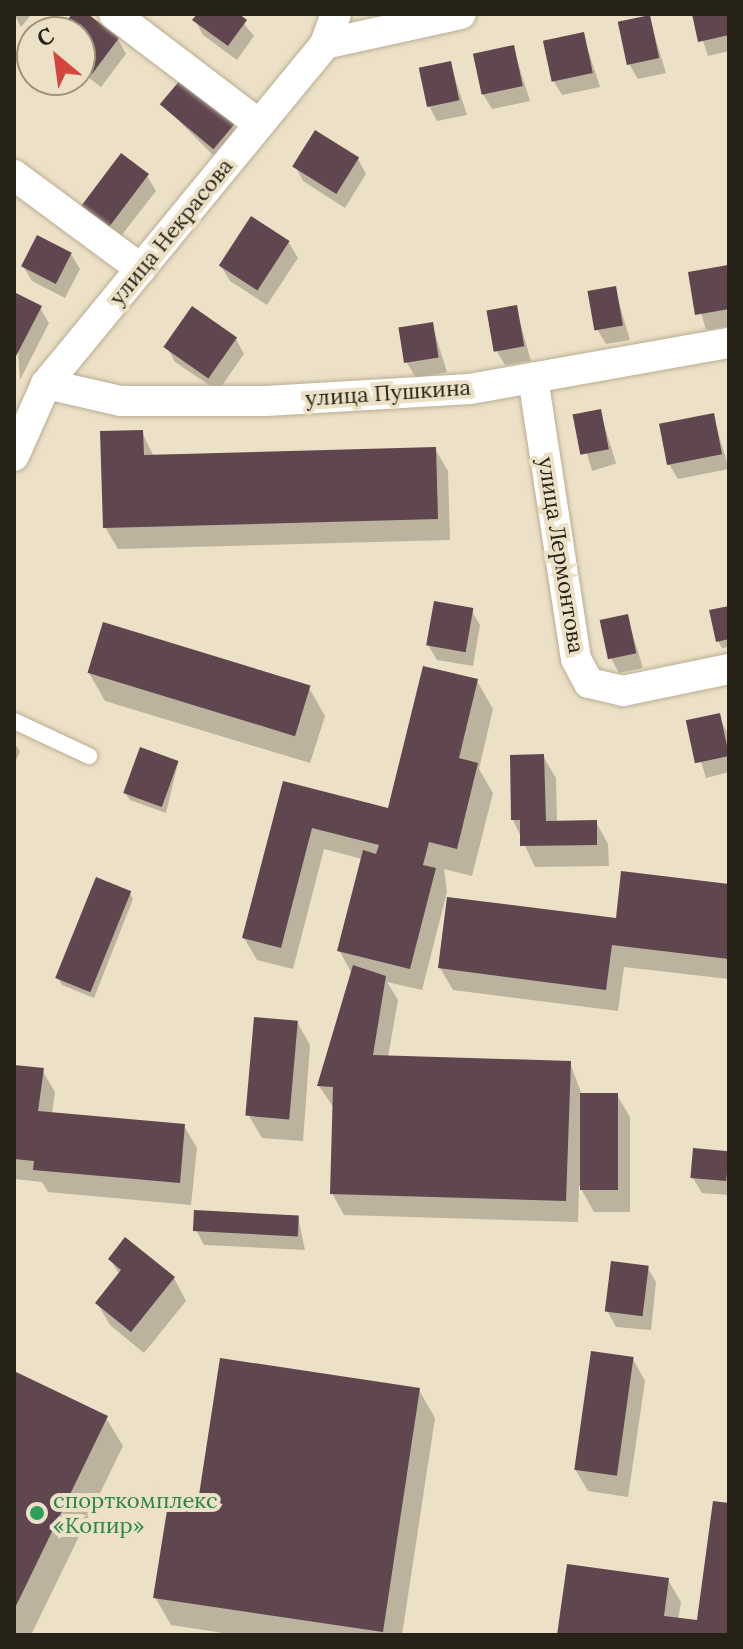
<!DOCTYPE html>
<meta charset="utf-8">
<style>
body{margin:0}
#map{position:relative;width:743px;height:1649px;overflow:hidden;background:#ece0c6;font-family:Lora,serif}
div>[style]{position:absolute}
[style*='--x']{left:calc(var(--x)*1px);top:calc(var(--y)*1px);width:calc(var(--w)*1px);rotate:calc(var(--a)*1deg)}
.shadow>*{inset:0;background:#0003;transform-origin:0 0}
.building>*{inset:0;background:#60464e;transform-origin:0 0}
.roads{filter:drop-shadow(0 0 2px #b9ad94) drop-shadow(0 0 2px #b9ad94)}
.service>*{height:16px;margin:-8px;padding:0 8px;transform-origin:8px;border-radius:8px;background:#fff}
.minor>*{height:30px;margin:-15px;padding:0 15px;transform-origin:15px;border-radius:15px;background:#fff}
.dots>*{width:22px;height:22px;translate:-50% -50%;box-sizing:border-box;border:4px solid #ece0c6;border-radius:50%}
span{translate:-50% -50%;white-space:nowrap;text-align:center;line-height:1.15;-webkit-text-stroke:8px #ece0c6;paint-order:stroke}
.street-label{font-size:22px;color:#262218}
.leisure-label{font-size:22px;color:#27864d}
.left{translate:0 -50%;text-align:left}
.frame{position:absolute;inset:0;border:16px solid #262218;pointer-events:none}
.north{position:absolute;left:16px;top:16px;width:80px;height:80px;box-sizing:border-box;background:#ece0c6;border:2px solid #9d9480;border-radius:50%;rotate:331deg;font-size:22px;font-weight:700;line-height:32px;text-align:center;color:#262218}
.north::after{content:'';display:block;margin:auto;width:28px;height:36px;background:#d3453d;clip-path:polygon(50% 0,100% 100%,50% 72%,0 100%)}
</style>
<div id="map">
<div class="shadow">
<i style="clip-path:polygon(14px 14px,32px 14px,21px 27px)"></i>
<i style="clip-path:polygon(74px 14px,118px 39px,126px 54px,101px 87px,80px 71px,80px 32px,60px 32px)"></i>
<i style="clip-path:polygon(199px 14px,236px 14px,254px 36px,237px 60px,203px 35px,195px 20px)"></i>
<i style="clip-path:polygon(694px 14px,729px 14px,729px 51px,708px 56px)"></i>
<i style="clip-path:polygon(649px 17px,666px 73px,638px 79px,629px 64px)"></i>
<i style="clip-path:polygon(583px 34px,600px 87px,562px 95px,553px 80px)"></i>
<i style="clip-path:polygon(513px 47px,530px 101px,492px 109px,483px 94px)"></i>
<i style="clip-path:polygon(450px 63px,467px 115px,437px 121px,429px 106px)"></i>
<i style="clip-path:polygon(162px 104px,232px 125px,241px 140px,221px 163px)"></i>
<i style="clip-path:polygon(358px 159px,366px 174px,345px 208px,303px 181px,295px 166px)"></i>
<i style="clip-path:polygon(147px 176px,156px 191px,114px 245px,79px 209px)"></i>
<i style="clip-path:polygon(289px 243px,298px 258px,267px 305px,230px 281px,221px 266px)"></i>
<i style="clip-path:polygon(71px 254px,80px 269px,65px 298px,32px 281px,23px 266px)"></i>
<i style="clip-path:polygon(727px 267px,729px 326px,706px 330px,690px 274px)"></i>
<i style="clip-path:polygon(615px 289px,630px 340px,606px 344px,597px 329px)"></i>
<i style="clip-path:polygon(14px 294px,40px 308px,49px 323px,20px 380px)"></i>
<i style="clip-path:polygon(516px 308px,531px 361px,505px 365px,496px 350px)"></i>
<i style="clip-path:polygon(432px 324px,447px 372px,416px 378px,407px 363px)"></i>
<i style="clip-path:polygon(236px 339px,244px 354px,218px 391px,175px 362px,167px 347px)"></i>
<i style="left:600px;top:411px;width:55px;height:25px;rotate:73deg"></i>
<i style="clip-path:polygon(713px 415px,729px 469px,678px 479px,669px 464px)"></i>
<i style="clip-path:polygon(142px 432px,154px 457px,435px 449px,448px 471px,450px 540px,118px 549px,105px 527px)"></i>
<i style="clip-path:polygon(729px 608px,729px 647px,722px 648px,718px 641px)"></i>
<i style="clip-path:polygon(471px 610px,480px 625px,473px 666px,437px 660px,428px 645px)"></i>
<i style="clip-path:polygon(627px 616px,643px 668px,619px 673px,611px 658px)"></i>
<i style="clip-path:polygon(89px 673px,309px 688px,325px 716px,310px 763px,105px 701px)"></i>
<i style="clip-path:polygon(477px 681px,493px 709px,479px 769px,493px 793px,472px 876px,444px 869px,447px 892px,422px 990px,387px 982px,398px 1000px,388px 1057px,570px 1063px,582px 1095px,617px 1095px,630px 1117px,630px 1212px,594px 1212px,579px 1185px,578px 1222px,344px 1215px,332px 1193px,334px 1108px,319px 1086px,352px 974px,339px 950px,362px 859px,324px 849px,293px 969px,257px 960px,244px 938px,285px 784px,388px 813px)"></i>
<i style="clip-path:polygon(719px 716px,729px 736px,729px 772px,706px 778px,689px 722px)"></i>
<i style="clip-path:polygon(14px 743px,20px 751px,14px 765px)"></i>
<i style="clip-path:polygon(543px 756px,556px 778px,557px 823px,596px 822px,608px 844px,609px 866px,535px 867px,513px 820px)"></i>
<i style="clip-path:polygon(178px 763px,166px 813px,130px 800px,125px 793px)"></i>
<i style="clip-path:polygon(729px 886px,729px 979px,624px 967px,618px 1011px,453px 990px,440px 968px)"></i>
<i style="clip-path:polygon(129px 892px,133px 899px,94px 998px,62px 985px,58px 978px)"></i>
<i style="clip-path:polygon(297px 1022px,310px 1045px,303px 1141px,262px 1138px,249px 1116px)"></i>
<i style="clip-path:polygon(14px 1067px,42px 1070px,55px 1092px,52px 1114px,184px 1126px,197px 1148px,191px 1205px,48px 1192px,42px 1182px,14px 1179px)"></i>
<i style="clip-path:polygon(729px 1153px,729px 1195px,702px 1193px,693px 1178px)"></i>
<i style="clip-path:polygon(298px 1217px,305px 1250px,204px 1245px,196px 1230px)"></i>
<i style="clip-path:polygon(110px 1259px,174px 1278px,186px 1301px,144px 1353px,110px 1325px,97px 1303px,120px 1275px)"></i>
<i style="clip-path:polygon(647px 1267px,656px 1282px,651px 1330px,616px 1327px,608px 1312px)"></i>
<i style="clip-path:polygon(633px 1359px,645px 1381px,628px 1497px,588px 1491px,575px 1469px)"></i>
<i style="clip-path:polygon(14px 1373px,106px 1418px,123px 1446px,31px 1635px,14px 1635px)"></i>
<i style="clip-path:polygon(419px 1390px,435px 1418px,402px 1635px,236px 1635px,171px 1625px,155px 1597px,199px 1510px)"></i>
<i style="clip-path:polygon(729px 1505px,729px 1635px,559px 1635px,668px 1580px,681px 1602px,678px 1620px,699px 1623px)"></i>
</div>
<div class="building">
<i style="clip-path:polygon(72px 14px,88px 14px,119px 38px,92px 74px,80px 65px,80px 32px,58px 32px)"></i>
<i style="clip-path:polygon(197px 14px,239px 14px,247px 20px,228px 46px,192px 20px)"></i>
<i style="clip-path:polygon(692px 14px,729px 14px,729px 35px,698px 42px)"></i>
<i style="left:650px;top:15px;width:44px;height:33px;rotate:78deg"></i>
<i style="left:584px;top:32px;width:42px;height:42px;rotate:78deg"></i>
<i style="left:514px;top:45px;width:42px;height:42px;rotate:78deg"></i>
<i style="left:451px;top:61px;width:40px;height:33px;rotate:78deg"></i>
<i style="left:181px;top:79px;width:70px;height:33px;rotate:40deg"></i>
<i style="left:315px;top:130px;width:52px;height:43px;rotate:32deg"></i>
<i style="left:121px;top:153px;width:35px;height:71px;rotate:37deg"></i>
<i style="left:251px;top:216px;width:46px;height:59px;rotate:33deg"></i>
<i style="left:37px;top:235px;width:39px;height:35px;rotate:27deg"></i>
<i style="clip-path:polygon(728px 265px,729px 309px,695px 315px,688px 272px)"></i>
<i style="left:616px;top:286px;width:40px;height:29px;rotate:80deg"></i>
<i style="clip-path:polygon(14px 292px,42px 306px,14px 360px)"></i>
<i style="left:517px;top:305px;width:42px;height:31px;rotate:80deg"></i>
<i style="left:192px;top:306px;width:55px;height:50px;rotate:35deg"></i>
<i style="left:433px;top:322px;width:36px;height:35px;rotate:81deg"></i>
<i style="left:601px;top:409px;width:41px;height:29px;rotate:79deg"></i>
<i style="left:714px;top:413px;width:42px;height:56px;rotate:79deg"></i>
<i style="clip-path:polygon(143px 430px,144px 455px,436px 447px,438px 519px,103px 528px,100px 431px)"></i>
<i style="left:434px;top:601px;width:40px;height:45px;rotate:10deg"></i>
<i style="clip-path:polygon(729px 606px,729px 639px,716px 642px,709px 610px)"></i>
<i style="left:628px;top:614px;width:40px;height:29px;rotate:78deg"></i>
<i style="left:103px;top:622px;width:217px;height:53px;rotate:17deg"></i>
<i style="clip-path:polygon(423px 666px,478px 679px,459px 758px,478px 763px,457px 849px,429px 842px,423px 865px,436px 868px,410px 969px,337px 951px,363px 850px,376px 854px,379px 845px,312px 828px,281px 948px,242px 938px,283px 781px,388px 808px)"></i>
<i style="left:720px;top:713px;width:44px;height:35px;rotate:78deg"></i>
<i style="left:140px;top:747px;width:41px;height:49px;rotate:20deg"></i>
<i style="clip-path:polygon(544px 754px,546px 821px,597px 820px,597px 845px,520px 846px,520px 820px,511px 820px,510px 755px)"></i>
<i style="clip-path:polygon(621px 871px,729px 884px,729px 959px,612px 945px,606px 990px,438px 968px,447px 897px,616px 918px)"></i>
<i style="left:96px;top:877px;width:38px;height:109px;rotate:22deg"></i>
<i style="clip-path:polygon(353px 965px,386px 976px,373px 1055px,571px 1061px,566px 1201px,330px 1194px,333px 1087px,317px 1086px)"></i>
<i style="left:254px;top:1017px;width:44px;height:99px;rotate:5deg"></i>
<i style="clip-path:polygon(14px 1065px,44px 1068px,38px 1111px,185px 1124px,180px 1183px,33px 1170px,34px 1161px,14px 1159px)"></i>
<i style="left:580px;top:1093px;width:38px;height:97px"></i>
<i style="left:693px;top:1148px;width:36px;height:30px;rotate:5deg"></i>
<i style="left:194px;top:1210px;width:105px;height:21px;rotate:3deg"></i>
<i style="clip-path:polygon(125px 1237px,175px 1277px,131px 1332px,95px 1303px,121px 1270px,108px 1259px)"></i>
<i style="left:611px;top:1261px;width:38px;height:51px;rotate:7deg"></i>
<i style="left:591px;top:1351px;width:43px;height:120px;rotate:8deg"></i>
<i style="clip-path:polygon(220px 1358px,420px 1388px,383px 1632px,153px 1598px,168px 1504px,197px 1508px)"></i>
<i style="clip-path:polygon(14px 1371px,108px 1416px,14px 1610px)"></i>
<i style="clip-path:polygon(713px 1501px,729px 1503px,729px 1635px,557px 1635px,567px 1564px,669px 1578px,664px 1616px,697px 1620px)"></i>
</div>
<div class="roads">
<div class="service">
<i style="--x:14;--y:721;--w:83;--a:25"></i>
</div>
<div class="minor">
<i style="--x:114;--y:14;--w:182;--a:37.2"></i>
<i style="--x:325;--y:44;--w:139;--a:-12.4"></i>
<i style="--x:14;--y:175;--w:158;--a:36.5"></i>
<i style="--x:533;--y:378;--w:284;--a:81.3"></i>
<i style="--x:576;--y:659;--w:27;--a:62"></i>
<i style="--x:589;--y:683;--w:35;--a:13"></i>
<i style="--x:623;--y:691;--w:108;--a:-11.7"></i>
<i style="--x:46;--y:384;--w:76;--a:12.9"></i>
<i style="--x:120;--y:401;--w:146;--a:0"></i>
<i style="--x:266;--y:401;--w:204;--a:-3.4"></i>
<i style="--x:470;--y:389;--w:263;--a:-10.1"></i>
<i style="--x:14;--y:456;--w:79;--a:-66"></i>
<i style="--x:46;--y:384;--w:440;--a:-50.6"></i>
<i style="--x:325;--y:44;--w:32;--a:-70"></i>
</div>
</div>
<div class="dots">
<i style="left:37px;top:1513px;background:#2e9e5b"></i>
</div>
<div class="street-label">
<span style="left:171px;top:232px;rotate:-51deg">улица Некрасова</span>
<span style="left:388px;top:393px;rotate:-4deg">улица Пушкина</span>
<span style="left:561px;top:555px;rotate:81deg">улица Лермонтова</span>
</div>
<div class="leisure-label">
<span class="left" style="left:53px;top:1513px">спорткомплекс<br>«Копир»</span>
</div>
<div class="frame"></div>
<div class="north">С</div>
</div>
